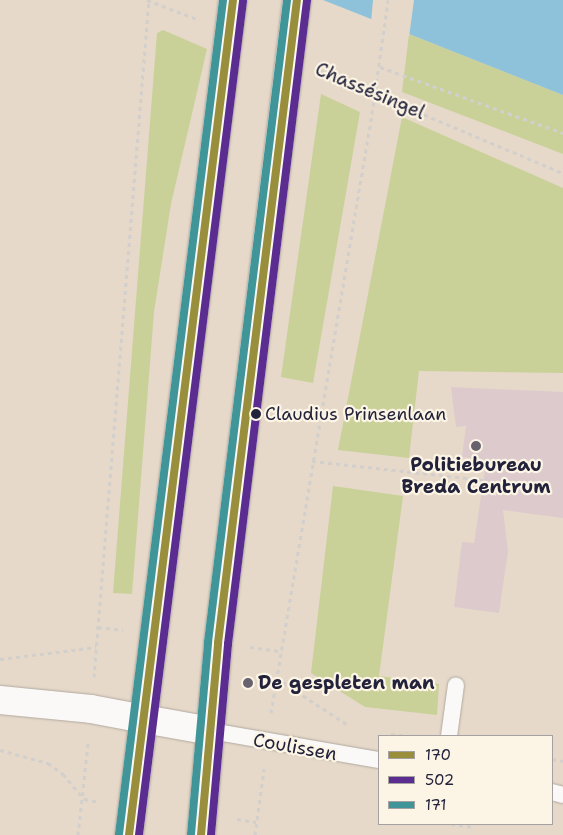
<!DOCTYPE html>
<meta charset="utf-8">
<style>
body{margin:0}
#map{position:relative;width:563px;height:835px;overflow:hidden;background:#e6d9c9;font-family:"Shantell Sans",sans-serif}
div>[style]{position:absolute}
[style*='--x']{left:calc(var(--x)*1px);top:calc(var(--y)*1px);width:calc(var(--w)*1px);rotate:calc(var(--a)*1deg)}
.green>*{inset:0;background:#c9d199}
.water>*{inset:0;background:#8ec2db}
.pier>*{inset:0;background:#e6d9c9}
.building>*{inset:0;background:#ddcacd}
.path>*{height:3px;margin-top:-1.5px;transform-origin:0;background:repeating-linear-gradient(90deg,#d2cfcc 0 4px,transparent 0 8px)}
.roads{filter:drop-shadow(0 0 1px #b1a9a1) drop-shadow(0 0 1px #b1a9a1)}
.service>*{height:16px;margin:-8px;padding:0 8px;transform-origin:8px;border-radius:8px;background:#fbf9f7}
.minor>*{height:28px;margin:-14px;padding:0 14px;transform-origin:14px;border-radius:14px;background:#fbf9f7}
.tertiary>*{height:28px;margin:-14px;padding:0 14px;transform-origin:14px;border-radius:14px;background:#fbf9f7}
.bus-1>*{height:8px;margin:-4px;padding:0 4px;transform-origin:4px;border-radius:4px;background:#988e3c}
.bus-2>*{height:8px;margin:-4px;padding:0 4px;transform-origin:4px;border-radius:4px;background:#5c2d91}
.bus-3>*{height:8px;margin:-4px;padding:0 4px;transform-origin:4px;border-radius:4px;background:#409599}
.dots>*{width:14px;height:14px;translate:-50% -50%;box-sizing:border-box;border:2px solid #fcf5e5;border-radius:50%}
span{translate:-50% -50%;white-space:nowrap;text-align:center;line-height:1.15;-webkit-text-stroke:4.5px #fcf5e5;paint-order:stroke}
.bus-label{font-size:18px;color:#22223b}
.left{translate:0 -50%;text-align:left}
.street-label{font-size:19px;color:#22223b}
.poi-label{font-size:19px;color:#22223b;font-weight:700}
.legend{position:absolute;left:378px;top:735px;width:175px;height:90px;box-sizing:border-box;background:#fcf5e5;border:1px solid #a5a1a1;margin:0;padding:6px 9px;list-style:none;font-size:15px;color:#22223b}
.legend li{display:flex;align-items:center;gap:10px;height:25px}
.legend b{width:25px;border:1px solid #a5a1a1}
</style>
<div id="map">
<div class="green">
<i style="clip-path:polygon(163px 30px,207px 49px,171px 204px,154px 312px,132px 594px,113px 593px,157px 33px)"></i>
<i style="clip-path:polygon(409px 34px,563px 95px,563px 154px,402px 92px)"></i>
<i style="clip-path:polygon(321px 94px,360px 112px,313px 383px,281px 377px)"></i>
<i style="clip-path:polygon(402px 117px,563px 188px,563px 373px,419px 371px,409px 458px,338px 450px)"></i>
<i style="clip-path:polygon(333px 486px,403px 496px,379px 676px,439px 684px,437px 715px,365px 707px,311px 673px)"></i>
</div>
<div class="water">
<i style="clip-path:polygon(323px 0,563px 0,563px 95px,409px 34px)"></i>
</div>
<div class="pier">
<i style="clip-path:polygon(373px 0,414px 0,409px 37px,371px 22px)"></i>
</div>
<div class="building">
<i style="clip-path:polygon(451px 387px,563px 392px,563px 518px,503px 510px,508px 551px,499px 613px,454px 607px,462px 542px,474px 543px,485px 470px,473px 468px,471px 458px,462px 457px,466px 426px,456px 427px)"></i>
</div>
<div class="path">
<i style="--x:147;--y:0;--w:53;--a:20.8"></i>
<i style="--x:380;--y:67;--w:195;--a:19.8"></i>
<i style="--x:321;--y:71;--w:263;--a:22.9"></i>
<i style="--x:312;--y:461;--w:172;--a:6.3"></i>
<i style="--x:98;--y:627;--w:25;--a:7"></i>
<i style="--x:250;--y:647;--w:29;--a:8"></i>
<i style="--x:0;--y:659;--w:97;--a:-7.1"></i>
<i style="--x:94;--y:677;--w:679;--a:-85.36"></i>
<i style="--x:276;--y:678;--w:86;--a:33.1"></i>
<i style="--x:271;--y:713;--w:607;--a:-80.43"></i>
<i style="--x:372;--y:114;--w:115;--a:-82"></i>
<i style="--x:391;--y:734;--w:18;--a:6"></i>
<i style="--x:0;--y:750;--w:50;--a:15.2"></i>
<i style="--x:48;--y:763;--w:19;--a:36"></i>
<i style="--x:63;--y:774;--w:33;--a:50"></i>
<i style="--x:84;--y:799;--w:15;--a:11"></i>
<i style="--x:552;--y:759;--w:11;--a:10"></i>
<i style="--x:237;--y:819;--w:19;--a:9"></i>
<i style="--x:451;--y:824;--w:24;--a:7"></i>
<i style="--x:78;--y:835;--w:93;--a:-83.8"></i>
<i style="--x:255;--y:835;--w:67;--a:-82.2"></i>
</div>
<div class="roads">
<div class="service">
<i style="--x:211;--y:731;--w:170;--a:9.8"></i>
<i style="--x:449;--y:736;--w:51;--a:-82.2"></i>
<i style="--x:552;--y:792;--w:11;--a:15"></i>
</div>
<div class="minor">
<i style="--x:0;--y:700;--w:91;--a:5.6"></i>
<i style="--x:91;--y:709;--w:54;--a:10.7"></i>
</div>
<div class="tertiary">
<i style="--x:144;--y:719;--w:68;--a:10.2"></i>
<i style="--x:129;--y:835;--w:841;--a:-82.9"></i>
<i style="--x:201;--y:835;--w:193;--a:-84.9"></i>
<i style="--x:218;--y:643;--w:648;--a:-83"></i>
</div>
</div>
<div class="bus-1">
<i style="--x:129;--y:835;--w:841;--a:-82.9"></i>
<i style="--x:201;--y:835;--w:193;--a:-84.9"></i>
<i style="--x:218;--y:643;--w:648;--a:-83"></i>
</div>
<div class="bus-2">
<i style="--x:139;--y:835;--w:840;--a:-82.89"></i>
<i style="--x:211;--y:835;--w:192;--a:-84.9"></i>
<i style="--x:228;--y:644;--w:648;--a:-83"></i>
</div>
<div class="bus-3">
<i style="--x:119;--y:834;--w:840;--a:-82.89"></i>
<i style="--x:191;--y:834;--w:193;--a:-84.9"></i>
<i style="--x:208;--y:642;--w:647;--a:-82.98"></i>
</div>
<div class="dots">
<i style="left:256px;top:414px;background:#22223b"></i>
<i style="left:476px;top:446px;background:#67626d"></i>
<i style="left:248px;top:683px;background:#67626d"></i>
</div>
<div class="bus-label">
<span class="left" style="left:265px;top:414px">Claudius Prinsenlaan</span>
</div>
<div class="street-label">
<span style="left:370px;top:91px;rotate:23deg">Chassésingel</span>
<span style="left:295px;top:747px;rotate:10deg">Coulissen</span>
</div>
<div class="poi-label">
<span style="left:476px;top:476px">Politiebureau<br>Breda Centrum</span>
<span class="left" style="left:258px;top:683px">De gespleten man</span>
</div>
<ul class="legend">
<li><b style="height:6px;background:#988e3c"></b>170</li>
<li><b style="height:6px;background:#5c2d91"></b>502</li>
<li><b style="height:6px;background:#409599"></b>171</li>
</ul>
</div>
